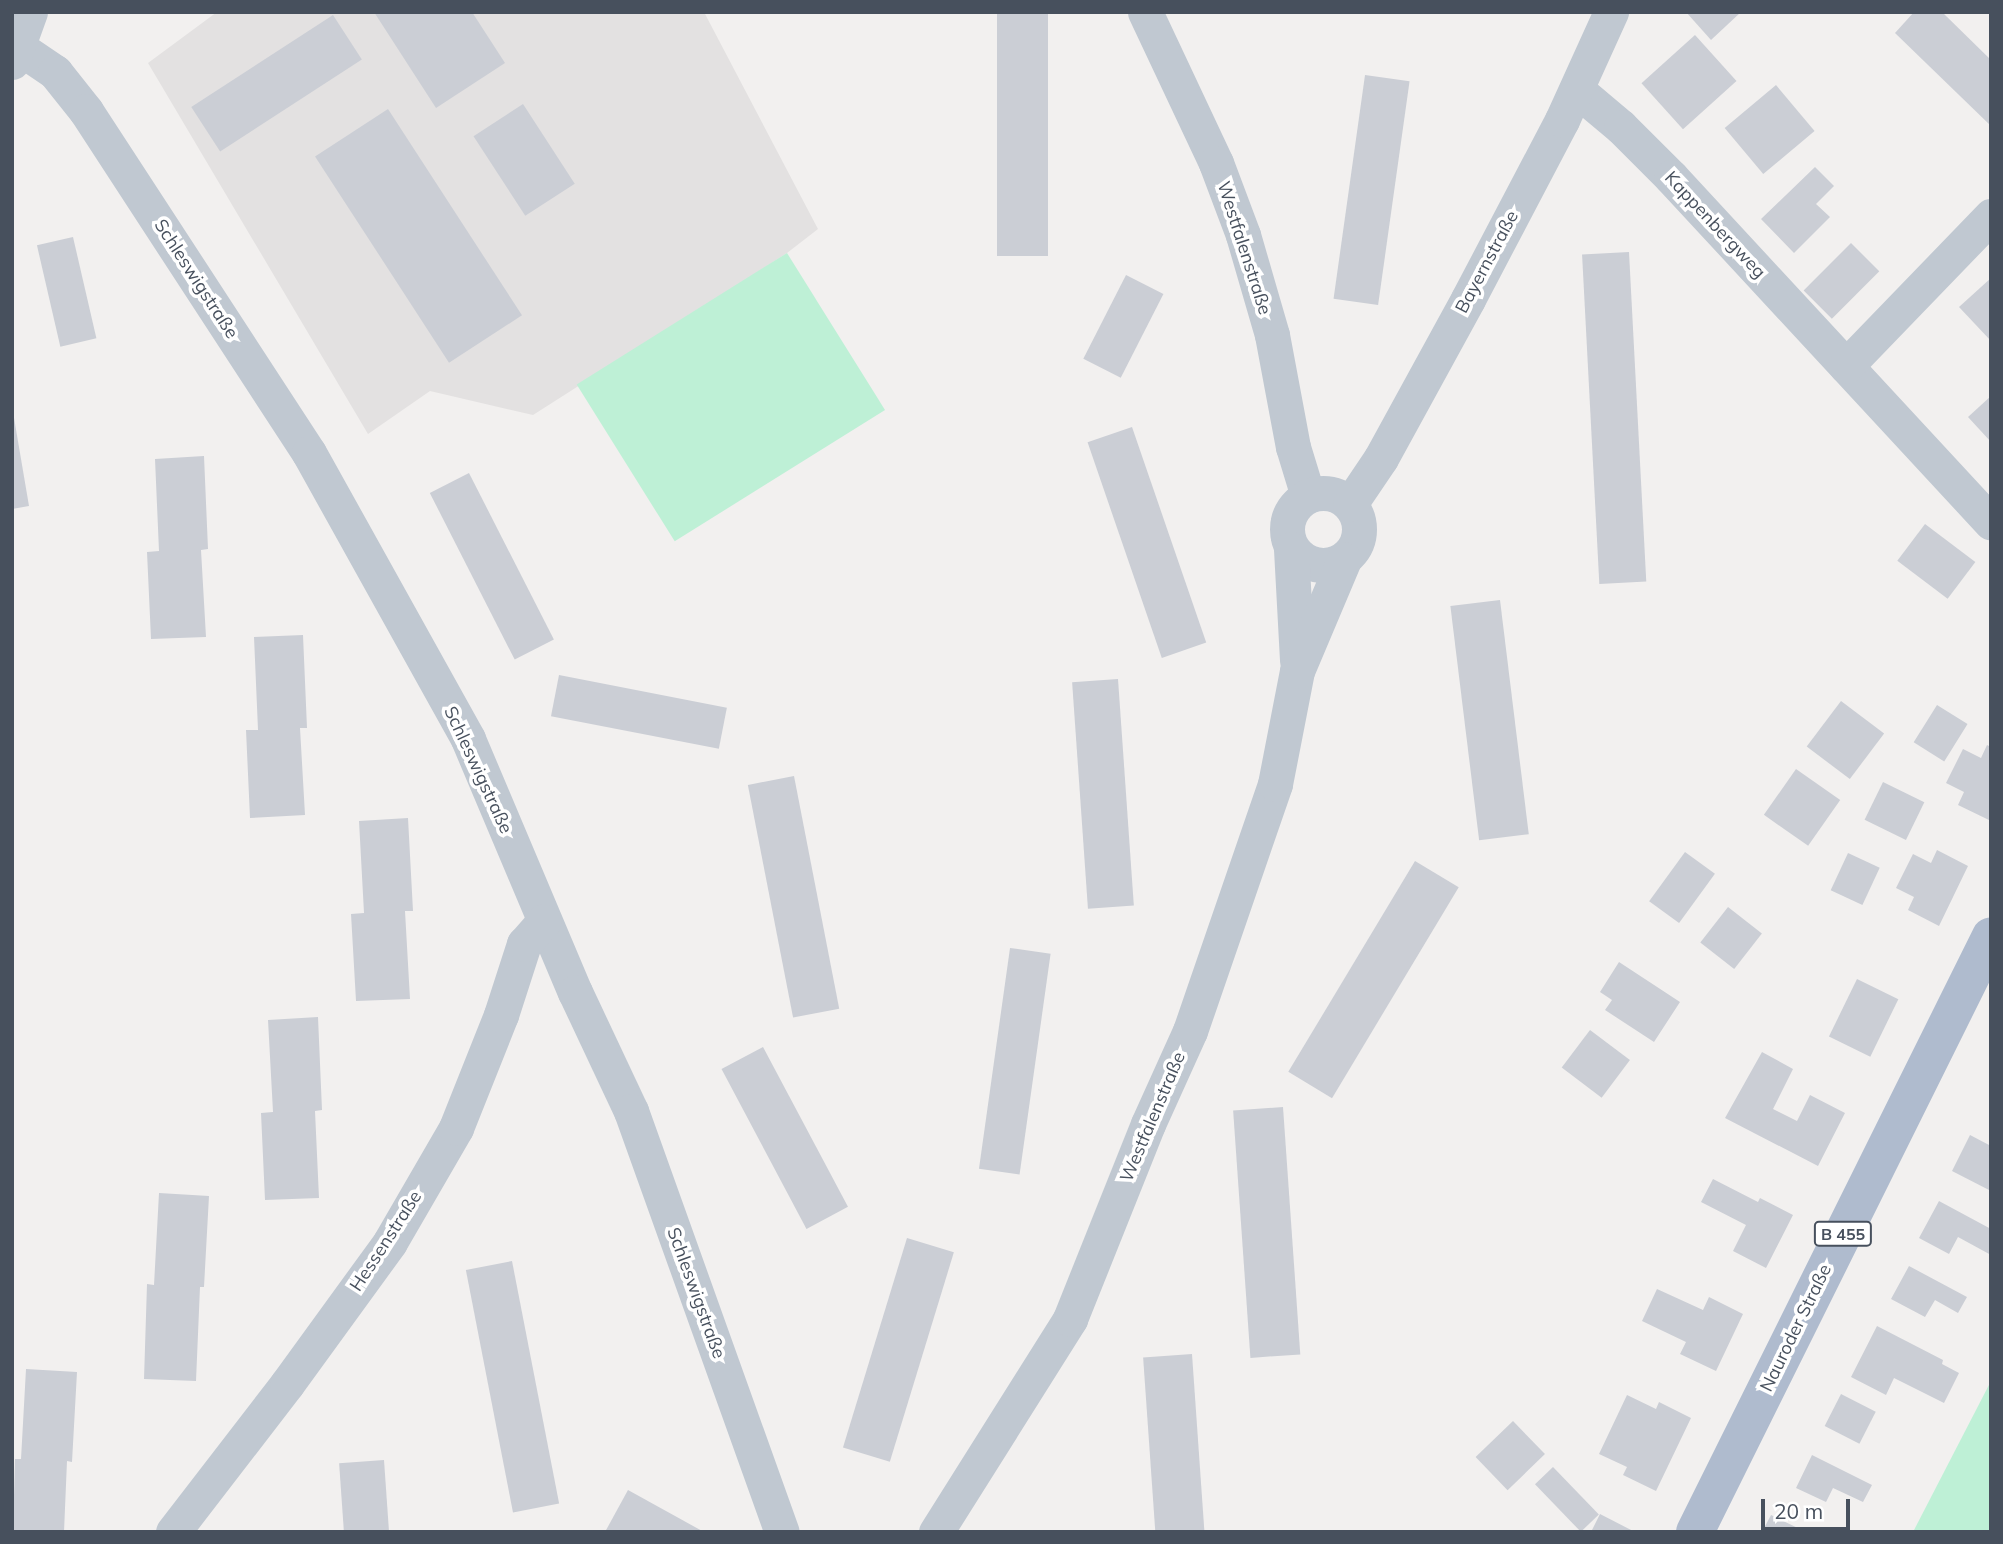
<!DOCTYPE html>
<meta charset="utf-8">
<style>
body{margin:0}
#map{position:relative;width:2003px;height:1544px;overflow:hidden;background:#f2f0ef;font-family:Mulish,sans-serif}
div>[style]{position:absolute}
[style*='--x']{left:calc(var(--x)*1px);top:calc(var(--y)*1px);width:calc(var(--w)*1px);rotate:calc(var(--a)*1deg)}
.education>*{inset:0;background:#e3e1e1}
.green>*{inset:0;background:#bef0d6;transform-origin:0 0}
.building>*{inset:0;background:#cbced5;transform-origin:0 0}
.street>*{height:35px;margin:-17.5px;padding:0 17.5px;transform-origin:17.5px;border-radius:17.5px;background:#c0c8d1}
.street>.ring{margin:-17.5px;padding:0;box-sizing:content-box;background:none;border:35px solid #c0c8d1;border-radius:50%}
.primary>*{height:38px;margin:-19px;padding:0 19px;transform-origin:19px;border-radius:19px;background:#afbbce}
span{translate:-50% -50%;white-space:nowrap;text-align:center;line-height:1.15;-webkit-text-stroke:7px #fff;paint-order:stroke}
.shield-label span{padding:2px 5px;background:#fff;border:2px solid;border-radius:5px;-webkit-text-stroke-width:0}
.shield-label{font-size:16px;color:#47505d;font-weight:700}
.street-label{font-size:18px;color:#47505d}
.frame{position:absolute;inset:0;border:14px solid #47505d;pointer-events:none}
.scale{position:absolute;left:1761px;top:1499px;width:89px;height:32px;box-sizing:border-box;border:4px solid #47505d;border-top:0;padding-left:9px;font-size:21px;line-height:24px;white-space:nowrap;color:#47505d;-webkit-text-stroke:5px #fff;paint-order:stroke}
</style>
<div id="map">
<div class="education">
<i style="clip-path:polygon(217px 12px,704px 12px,818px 229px,787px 253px,533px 415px,430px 391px,368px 434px,148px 63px)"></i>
</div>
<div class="green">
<i style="left:787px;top:253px;width:185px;height:248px;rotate:58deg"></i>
<i style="clip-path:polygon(1991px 1381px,1991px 1532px,1913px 1532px)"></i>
</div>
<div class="building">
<i style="clip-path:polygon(374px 12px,472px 12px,505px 63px,436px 108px)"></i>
<i style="left:997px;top:12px;width:51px;height:244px"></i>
<i style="clip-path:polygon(1686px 12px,1741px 12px,1711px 40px)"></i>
<i style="clip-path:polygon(1914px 12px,1942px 12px,1991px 60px,1991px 126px,1895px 33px)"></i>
<i style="left:333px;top:15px;width:53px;height:169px;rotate:57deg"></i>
<i style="left:1695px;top:35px;width:62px;height:72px;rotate:48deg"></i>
<i style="left:1365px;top:75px;width:45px;height:226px;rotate:8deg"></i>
<i style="left:1776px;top:85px;width:60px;height:67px;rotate:50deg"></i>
<i style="left:523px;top:104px;width:95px;height:59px;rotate:57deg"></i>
<i style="left:388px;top:109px;width:246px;height:87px;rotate:57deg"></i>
<i style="clip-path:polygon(1815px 167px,1834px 186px,1816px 204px,1830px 217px,1794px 253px,1761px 219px)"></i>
<i style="left:73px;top:237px;width:104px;height:37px;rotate:77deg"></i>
<i style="left:1851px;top:243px;width:40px;height:67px;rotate:45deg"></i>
<i style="left:1629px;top:252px;width:330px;height:47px;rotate:87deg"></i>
<i style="left:1126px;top:275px;width:42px;height:94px;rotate:27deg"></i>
<i style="clip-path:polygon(1991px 278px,1991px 341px,1959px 307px)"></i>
<i style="clip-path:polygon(1991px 396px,1991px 442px,1968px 417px)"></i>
<i style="clip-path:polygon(12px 406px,29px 506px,12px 509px)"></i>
<i style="left:1132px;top:427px;width:228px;height:47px;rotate:71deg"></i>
<i style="clip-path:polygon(204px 456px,208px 549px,201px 550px,206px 637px,151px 639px,147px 552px,159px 551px,155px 459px)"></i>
<i style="left:469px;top:473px;width:187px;height:44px;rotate:63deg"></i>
<i style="left:1925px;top:524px;width:63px;height:46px;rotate:37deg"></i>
<i style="left:1500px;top:600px;width:236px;height:50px;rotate:83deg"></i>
<i style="clip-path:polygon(303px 635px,307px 728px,300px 728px,305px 815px,250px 818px,246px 730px,258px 730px,254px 637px)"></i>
<i style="left:559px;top:675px;width:171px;height:42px;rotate:11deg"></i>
<i style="left:1118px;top:679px;width:227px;height:46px;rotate:86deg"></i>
<i style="left:1841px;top:701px;width:54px;height:57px;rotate:37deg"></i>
<i style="left:1937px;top:705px;width:36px;height:44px;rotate:32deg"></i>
<i style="clip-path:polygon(1987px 745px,1991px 747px,1989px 820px,1958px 805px,1964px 792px,1946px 783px,1963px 749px,1981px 758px)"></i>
<i style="left:1796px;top:769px;width:54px;height:56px;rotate:35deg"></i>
<i style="left:794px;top:776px;width:237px;height:47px;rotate:79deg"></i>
<i style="left:1883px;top:782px;width:46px;height:42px;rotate:26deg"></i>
<i style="clip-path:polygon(408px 818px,413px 911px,405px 911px,410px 999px,356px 1001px,351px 914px,364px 913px,359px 821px)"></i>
<i style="clip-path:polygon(1937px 850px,1968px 866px,1939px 926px,1908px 910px,1914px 897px,1896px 888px,1913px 854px,1931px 863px)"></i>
<i style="left:1685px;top:852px;width:37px;height:61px;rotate:36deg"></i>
<i style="left:1848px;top:853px;width:35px;height:41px;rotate:25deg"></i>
<i style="left:1415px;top:861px;width:51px;height:246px;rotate:31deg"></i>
<i style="left:1728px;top:907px;width:43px;height:45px;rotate:38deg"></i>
<i style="left:1010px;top:948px;width:41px;height:223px;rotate:8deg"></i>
<i style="clip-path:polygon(1619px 962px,1680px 1002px,1654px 1042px,1605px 1010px,1612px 1000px,1600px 992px)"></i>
<i style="left:1857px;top:979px;width:46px;height:64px;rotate:26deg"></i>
<i style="clip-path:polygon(318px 1017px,322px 1110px,315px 1111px,319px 1198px,265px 1200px,261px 1113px,273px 1112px,268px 1020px)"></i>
<i style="left:1590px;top:1030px;width:50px;height:47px;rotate:37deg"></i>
<i style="left:763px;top:1047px;width:181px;height:47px;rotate:62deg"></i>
<i style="clip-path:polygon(1762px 1052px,1793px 1069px,1773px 1109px,1797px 1121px,1810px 1095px,1845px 1113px,1818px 1166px,1725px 1118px)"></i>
<i style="left:1283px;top:1107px;width:248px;height:50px;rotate:86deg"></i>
<i style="clip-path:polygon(1970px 1135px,1991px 1146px,1991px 1191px,1952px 1171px)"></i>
<i style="clip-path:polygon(1713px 1179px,1758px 1202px,1760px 1198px,1793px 1215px,1766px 1268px,1733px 1251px,1746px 1225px,1701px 1202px)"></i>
<i style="clip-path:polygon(159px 1193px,209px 1196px,204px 1287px,200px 1287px,196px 1381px,144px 1379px,147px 1284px,154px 1285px)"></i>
<i style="clip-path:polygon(1939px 1201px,1991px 1229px,1991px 1255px,1958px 1237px,1949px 1254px,1919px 1238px)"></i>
<i style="left:907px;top:1238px;width:49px;height:219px;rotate:17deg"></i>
<i style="left:512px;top:1261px;width:247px;height:47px;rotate:79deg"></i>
<i style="clip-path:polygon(1909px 1266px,1967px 1297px,1958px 1313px,1935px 1300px,1925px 1317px,1891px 1299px)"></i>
<i style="clip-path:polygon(1657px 1289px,1703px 1310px,1709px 1297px,1743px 1314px,1716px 1371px,1680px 1354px,1686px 1342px,1642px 1321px)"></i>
<i style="clip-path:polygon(1877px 1326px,1943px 1360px,1942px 1364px,1959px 1373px,1944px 1403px,1894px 1378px,1886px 1395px,1851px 1377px)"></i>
<i style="left:1192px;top:1354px;width:178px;height:49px;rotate:86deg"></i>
<i style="clip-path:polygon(26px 1369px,77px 1372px,72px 1462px,67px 1461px,64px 1532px,13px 1532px,15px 1459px,21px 1459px)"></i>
<i style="left:1841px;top:1394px;width:39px;height:36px;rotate:27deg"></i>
<i style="clip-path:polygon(1627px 1395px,1656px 1409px,1659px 1402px,1691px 1418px,1656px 1491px,1623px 1475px,1627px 1467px,1599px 1454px)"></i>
<i style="left:1513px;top:1421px;width:46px;height:52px;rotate:46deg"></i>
<i style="clip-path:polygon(1812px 1455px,1872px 1485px,1863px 1502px,1833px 1488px,1826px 1502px,1796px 1488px)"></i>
<i style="left:384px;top:1460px;width:72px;height:45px;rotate:86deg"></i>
<i style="left:1553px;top:1467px;width:66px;height:25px;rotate:46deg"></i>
<i style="clip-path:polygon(628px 1490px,704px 1532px,605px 1532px)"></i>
<i style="clip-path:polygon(1600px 1514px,1635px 1532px,1591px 1532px)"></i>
<i style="clip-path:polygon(1771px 1515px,1806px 1532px,1762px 1532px)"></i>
</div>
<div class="street">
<i style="--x:1145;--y:12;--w:167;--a:64.8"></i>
<i style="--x:1216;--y:163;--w:77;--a:69.4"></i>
<i style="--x:1243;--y:235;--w:104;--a:73.8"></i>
<i style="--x:1272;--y:335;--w:114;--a:79.4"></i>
<i style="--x:1293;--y:447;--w:51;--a:73"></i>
<i style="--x:18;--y:47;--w:45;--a:34"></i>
<i style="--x:55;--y:72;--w:50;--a:51.5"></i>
<i style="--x:86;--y:111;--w:408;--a:56.9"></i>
<i style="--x:309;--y:453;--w:327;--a:60.9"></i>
<i style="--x:468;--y:739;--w:275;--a:67.1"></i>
<i style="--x:575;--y:992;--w:132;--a:64.8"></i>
<i style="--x:631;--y:1111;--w:447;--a:70.3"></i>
<i style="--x:12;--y:62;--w:53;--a:-70.2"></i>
<i style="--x:1577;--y:90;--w:57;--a:40.1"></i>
<i style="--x:1621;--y:127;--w:71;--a:45"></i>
<i style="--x:1671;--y:177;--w:471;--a:47.2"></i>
<i style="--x:1846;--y:366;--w:209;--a:-46"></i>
<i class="ring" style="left:1287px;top:493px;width:37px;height:37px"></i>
<i style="--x:1350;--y:504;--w:55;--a:-56"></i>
<i style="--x:1381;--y:458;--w:181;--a:-61.3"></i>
<i style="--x:1468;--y:299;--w:202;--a:-62.3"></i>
<i style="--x:1562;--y:120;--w:119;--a:-65.6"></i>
<i style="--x:1291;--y:549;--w:112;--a:86.9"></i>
<i style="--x:173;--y:1532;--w:187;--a:-52.4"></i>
<i style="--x:287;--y:1384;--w:175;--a:-54"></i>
<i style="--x:390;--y:1242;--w:132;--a:-59.9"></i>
<i style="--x:456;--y:1128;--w:122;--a:-68.3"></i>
<i style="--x:501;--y:1015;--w:75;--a:-72.1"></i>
<i style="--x:524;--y:944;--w:30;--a:-49"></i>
<i style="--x:936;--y:1532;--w:252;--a:-57.8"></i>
<i style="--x:1070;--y:1319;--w:210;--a:-68.2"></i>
<i style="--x:1148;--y:1124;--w:102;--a:-65.7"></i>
<i style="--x:1190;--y:1031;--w:261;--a:-71"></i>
<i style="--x:1275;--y:784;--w:115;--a:-79"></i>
<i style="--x:1297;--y:671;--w:121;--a:-67.1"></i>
</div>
<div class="primary">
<i style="--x:1695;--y:1532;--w:665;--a:-63.59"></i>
</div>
<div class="shield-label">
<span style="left:1843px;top:1234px">B 455</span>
</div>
<div class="street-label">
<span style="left:1715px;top:225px;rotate:47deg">Kappenbergweg</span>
<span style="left:1244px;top:248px;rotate:72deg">Westfalenstraße</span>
<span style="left:1487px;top:262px;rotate:-62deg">Bayernstraße</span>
<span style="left:196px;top:279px;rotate:57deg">Schleswigstraße</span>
<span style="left:478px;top:770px;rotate:65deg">Schleswigstraße</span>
<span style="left:1153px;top:1117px;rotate:-67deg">Westfalenstraße</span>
<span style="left:386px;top:1241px;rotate:-57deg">Hessenstraße</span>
<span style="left:696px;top:1293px;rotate:70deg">Schleswigstraße</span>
<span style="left:1796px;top:1328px;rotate:-64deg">Nauroder Straße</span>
</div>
<div class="frame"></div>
<div class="scale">20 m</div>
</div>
